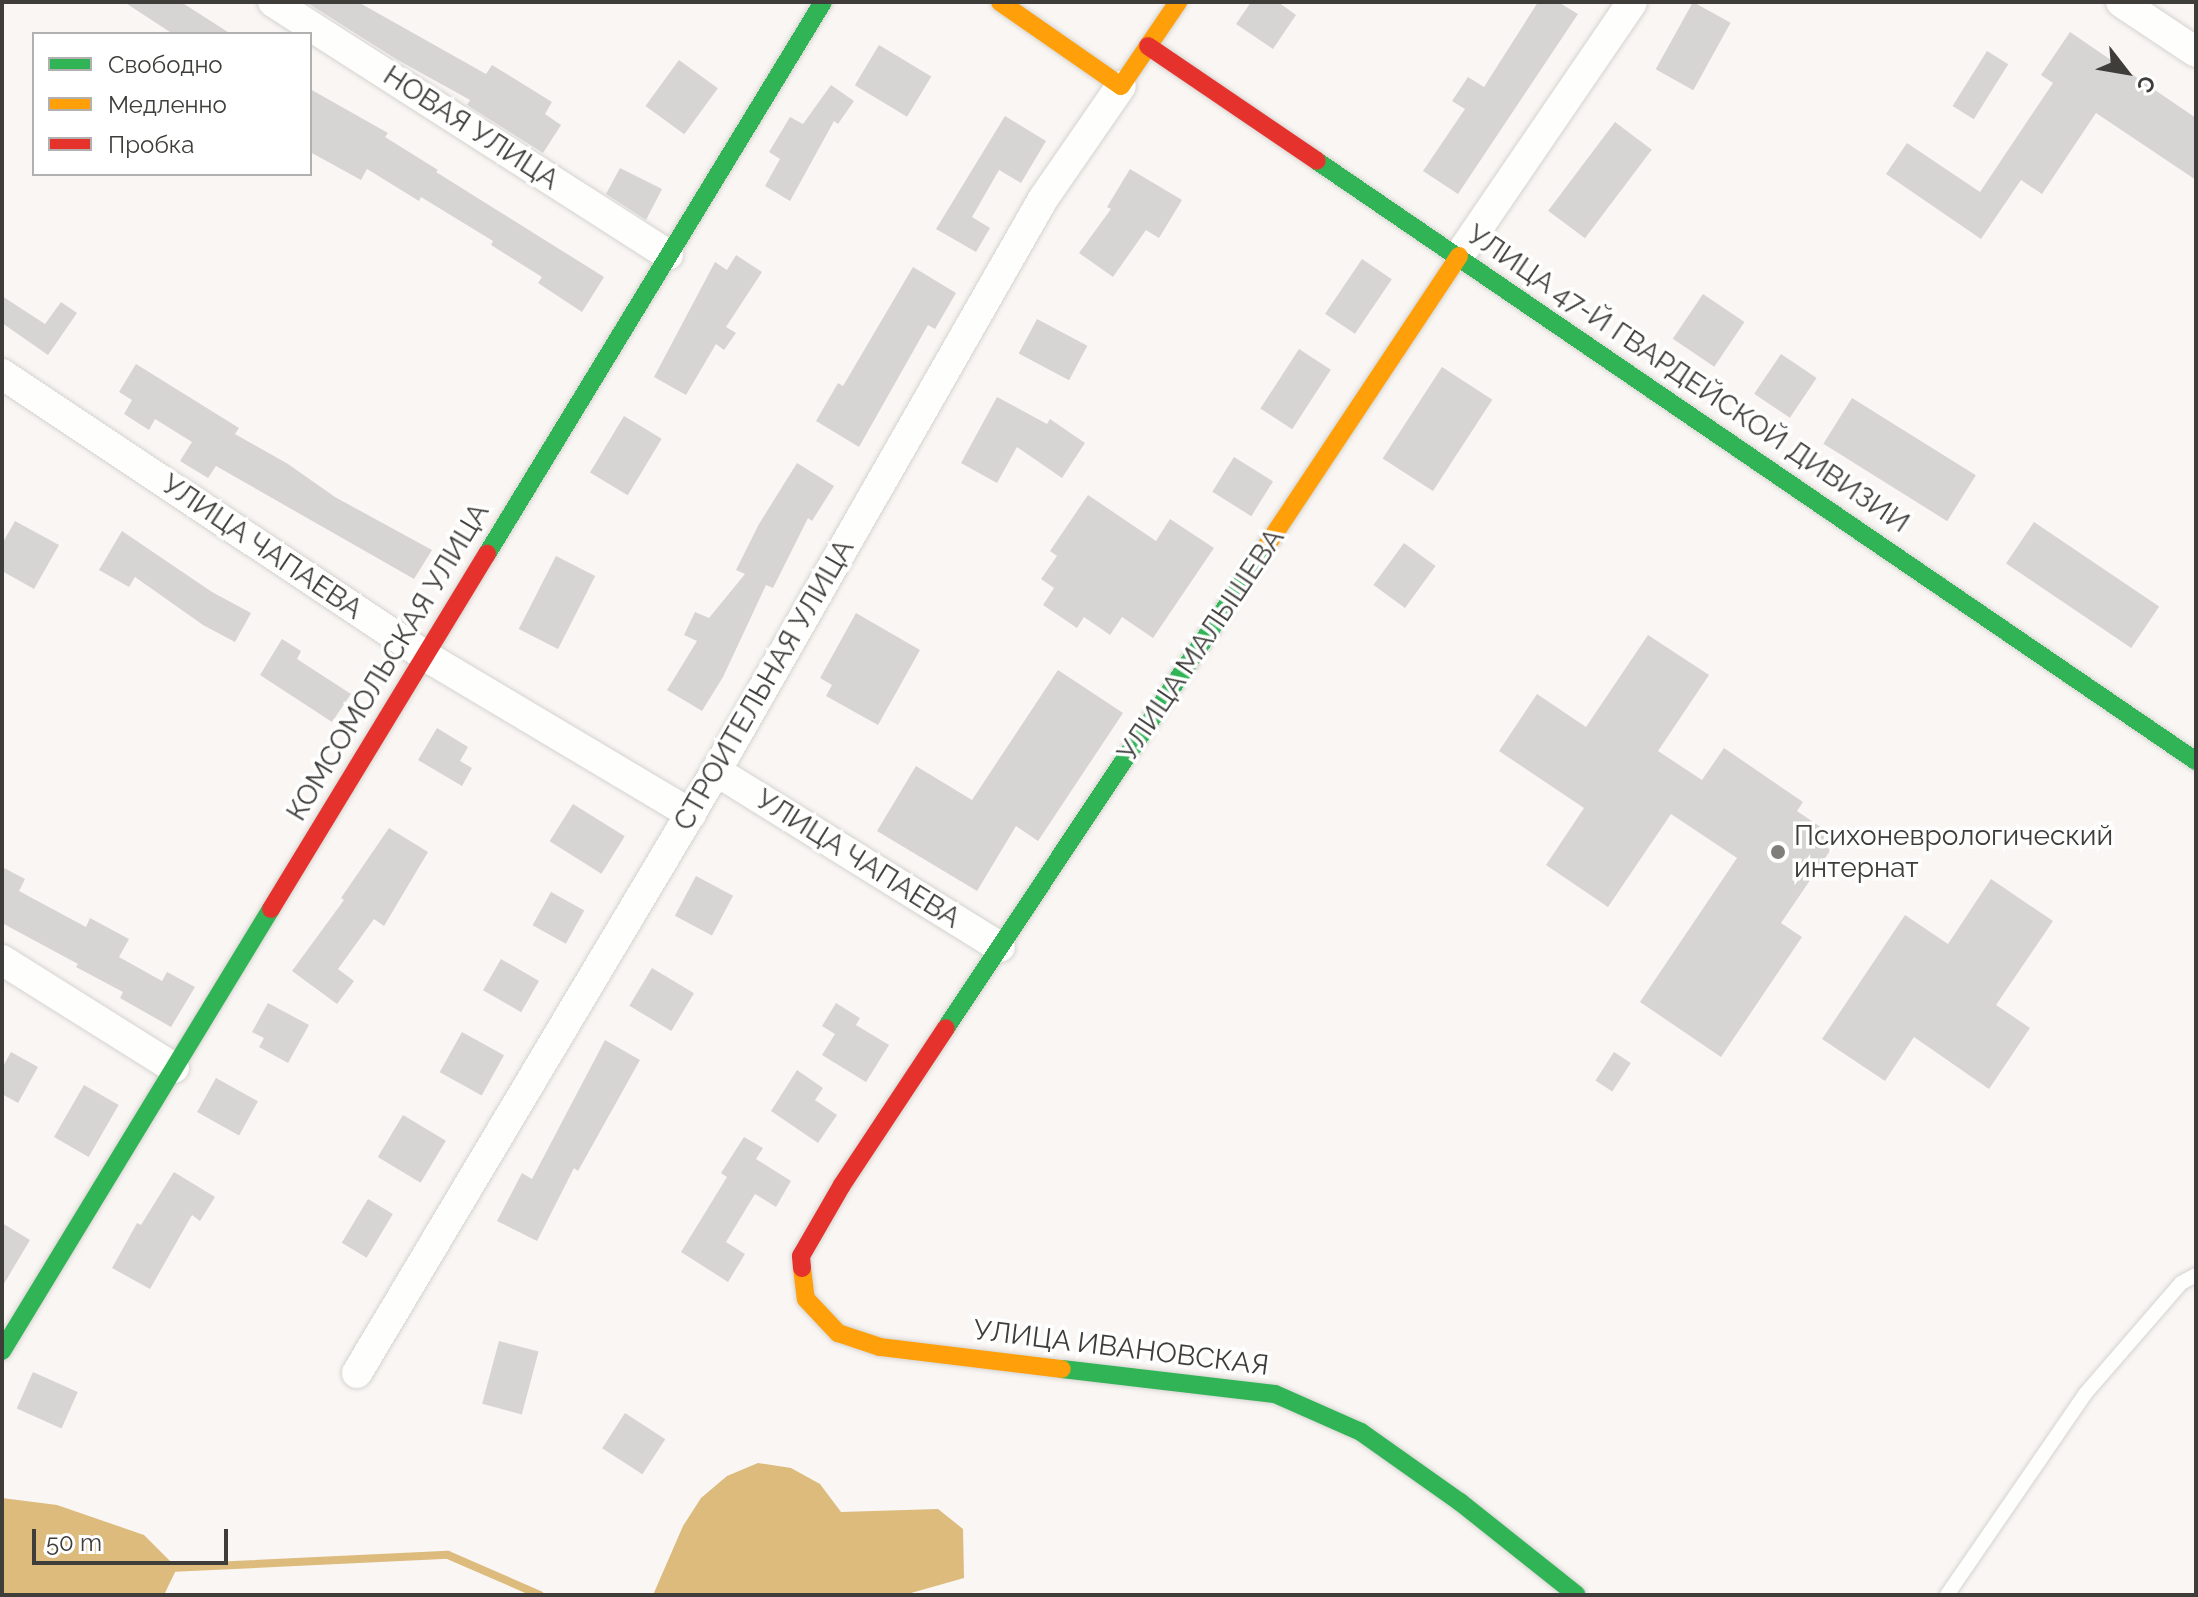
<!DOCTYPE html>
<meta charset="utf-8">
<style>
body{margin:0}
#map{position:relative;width:2198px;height:1597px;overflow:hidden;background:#f9f6f3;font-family:Raleway,sans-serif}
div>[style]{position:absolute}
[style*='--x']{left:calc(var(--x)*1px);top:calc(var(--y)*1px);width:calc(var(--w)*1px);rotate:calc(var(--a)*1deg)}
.water>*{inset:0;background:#dcbb7d}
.stream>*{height:8px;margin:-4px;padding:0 4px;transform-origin:4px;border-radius:4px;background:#dcbb7d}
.building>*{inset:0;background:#d7d5d3;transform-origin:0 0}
.roads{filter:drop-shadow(0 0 2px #d5d3d0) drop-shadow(0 0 2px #d5d3d0)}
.lane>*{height:14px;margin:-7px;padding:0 7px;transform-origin:7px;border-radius:7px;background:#fefefd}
.street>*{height:30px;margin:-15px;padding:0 15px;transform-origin:15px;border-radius:15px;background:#fefefd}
.fast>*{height:18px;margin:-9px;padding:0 9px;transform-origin:9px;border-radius:9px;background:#30b455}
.slow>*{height:18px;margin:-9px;padding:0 9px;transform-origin:9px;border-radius:9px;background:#ff9f0a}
.jam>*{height:18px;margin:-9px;padding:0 9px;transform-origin:9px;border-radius:9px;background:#e5322d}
.dots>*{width:22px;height:22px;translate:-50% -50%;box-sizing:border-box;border:4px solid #fff;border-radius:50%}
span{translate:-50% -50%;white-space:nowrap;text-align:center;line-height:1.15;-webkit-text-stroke:7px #fff;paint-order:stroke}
.street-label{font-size:28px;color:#3e3d3a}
.poi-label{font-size:28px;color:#3e3d3a}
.left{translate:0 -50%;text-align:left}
.frame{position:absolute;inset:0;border:4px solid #3e3d3a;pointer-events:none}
.legend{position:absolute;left:32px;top:32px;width:280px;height:144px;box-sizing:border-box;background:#fff;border:2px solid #b2b1b0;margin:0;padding:10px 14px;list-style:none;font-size:24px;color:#3e3d3a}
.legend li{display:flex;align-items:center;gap:16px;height:40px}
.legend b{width:40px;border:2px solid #b2b1b0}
.north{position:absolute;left:2086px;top:32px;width:80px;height:80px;-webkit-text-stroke:6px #fff;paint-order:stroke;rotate:121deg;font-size:22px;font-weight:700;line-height:32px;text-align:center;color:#3e3d3a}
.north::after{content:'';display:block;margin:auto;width:28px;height:36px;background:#3e3d3a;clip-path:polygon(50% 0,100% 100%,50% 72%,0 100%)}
.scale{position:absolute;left:32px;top:1529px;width:196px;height:36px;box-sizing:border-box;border:4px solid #3e3d3a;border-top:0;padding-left:10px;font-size:24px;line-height:28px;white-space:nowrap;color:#3e3d3a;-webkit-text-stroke:6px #fff;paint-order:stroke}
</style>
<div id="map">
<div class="water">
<i style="clip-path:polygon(758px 1463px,791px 1468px,820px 1484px,841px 1512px,938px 1509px,963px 1529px,964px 1578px,904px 1595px,653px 1595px,683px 1526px,701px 1498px,727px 1476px)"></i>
<i style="clip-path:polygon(2px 1498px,57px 1505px,144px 1535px,177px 1568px,164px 1595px,2px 1595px)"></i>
</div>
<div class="stream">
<i style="--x:169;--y:1568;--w:279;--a:-2.7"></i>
<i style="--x:448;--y:1555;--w:100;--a:23.5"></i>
</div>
<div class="building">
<i style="clip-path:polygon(124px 2px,181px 2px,231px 34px,173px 34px)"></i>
<i style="clip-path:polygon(306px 2px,358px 2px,486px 74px,492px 65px,552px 102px,545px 114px,561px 125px,543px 153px,467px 105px,470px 100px,396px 59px)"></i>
<i style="clip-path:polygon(1251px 2px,1278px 2px,1296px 15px,1273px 49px,1236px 24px)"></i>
<i style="clip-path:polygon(1538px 2px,1558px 2px,1578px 14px,1458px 194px,1423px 171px,1465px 109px,1452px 101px,1468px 77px,1484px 87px)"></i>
<i style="left:1693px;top:2px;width:43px;height:77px;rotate:29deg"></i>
<i style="clip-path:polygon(2070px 32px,2196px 118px,2196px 180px,2096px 113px,2042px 194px,2021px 180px,1981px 239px,1886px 174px,1907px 143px,1980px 192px,2053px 83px,2041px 75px)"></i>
<i style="left:879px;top:45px;width:61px;height:47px;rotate:31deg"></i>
<i style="left:1987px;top:51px;width:25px;height:65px;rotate:32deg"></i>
<i style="left:679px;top:60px;width:48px;height:57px;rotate:36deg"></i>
<i style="clip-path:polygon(831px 85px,854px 101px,838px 124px,834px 121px,790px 201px,765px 186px,780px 159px,769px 152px,790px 117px,803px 124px)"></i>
<i style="clip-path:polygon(310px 89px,388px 133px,385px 137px,438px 170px,436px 172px,604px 277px,582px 312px,538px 283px,542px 277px,491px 245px,493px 241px,421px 197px,419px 201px,367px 169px,361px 180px,310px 152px)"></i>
<i style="clip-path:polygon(1005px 116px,1046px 141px,1021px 183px,999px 170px,972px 217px,990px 228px,976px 252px,936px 229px)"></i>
<i style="left:1615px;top:122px;width:46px;height:111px;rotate:37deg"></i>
<i style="clip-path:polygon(620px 168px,662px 189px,646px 220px,606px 194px)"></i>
<i style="clip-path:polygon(1130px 169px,1182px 200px,1159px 238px,1146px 230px,1113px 277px,1079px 253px,1111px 209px,1107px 207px)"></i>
<i style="clip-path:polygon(736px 255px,762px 272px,726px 327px,736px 333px,724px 350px,716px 344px,686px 395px,654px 377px,715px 262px,727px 270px)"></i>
<i style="left:1362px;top:259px;width:36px;height:66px;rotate:34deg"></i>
<i style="clip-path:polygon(913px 267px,956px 293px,935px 329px,928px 325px,859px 447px,816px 421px,838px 383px,843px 386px)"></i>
<i style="left:1703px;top:294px;width:50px;height:54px;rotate:34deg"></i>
<i style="clip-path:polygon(2px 296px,45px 324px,61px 302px,77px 313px,48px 355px,2px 323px)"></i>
<i style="left:1037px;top:319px;width:57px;height:39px;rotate:28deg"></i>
<i style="left:1299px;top:349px;width:38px;height:71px;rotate:33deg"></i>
<i style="left:1781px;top:354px;width:43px;height:48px;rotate:34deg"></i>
<i style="clip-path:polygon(136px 364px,239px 428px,235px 434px,288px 464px,335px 497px,432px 550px,414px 579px,216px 466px,208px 478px,180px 461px,192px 442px,155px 419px,149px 430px,124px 414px,132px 400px,119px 392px)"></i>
<i style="left:1442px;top:367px;width:60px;height:109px;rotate:33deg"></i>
<i style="clip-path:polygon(997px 397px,1047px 424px,1050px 419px,1085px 443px,1062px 478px,1017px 447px,997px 483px,961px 463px)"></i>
<i style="left:1852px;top:398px;width:146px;height:54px;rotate:32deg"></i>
<i style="left:624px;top:416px;width:44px;height:66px;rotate:31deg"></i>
<i style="left:1234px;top:457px;width:46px;height:41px;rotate:32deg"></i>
<i style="clip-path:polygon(797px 463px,834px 486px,812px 521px,808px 518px,773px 588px,766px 585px,723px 677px,702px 711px,667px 690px,697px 641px,684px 635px,695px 612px,709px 618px,745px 574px,736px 570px,759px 524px)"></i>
<i style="clip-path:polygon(1088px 495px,1156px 541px,1170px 519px,1214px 548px,1153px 638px,1122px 617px,1110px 635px,1084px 617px,1077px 628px,1043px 605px,1054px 588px,1041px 579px,1057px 556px,1050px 551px)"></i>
<i style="clip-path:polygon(15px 521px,59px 545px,34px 589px,2px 571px,2px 544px)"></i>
<i style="left:2034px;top:522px;width:151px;height:50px;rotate:34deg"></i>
<i style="clip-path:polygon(122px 531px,212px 592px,251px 613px,235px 642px,203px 625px,135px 577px,129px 587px,99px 570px)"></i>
<i style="left:1404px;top:543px;width:39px;height:52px;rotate:36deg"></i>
<i style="left:556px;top:556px;width:44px;height:82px;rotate:27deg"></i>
<i style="clip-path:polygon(856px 613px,920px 650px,878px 725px,826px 696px,832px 685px,820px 678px)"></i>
<i style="clip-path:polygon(1648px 635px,1709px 675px,1658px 751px,1702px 780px,1724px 748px,1803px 802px,1797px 811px,1838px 839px,1781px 923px,1802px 937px,1721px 1057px,1640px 1002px,1737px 858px,1671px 814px,1608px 907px,1546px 865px,1584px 808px,1499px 751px,1537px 694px,1586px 727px)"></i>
<i style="clip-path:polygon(282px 639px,301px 651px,297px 659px,351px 694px,332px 722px,260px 675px)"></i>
<i style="clip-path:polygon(1058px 670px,1123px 713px,1038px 841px,1016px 826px,977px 891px,877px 831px,916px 766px,972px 800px)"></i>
<i style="clip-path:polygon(437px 728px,468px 747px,460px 761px,472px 768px,462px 786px,418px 760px)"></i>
<i style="left:573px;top:804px;width:61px;height:44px;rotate:32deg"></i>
<i style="clip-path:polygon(389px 828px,428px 852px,384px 926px,374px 919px,338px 969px,354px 981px,337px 1004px,292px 971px,344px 900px,341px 898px)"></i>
<i style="clip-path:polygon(2px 867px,25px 879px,19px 891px,86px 927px,90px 918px,129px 939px,119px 957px,162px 981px,167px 972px,195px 987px,171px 1027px,120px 998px,123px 992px,76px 967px,78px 964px,2px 923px)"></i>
<i style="left:696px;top:876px;width:42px;height:45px;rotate:28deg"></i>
<i style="clip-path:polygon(1991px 879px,2053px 921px,1996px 1005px,2030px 1028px,1989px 1089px,1914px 1037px,1885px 1081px,1822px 1039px,1905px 915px,1948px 944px)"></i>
<i style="left:551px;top:892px;width:38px;height:38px;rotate:29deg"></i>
<i style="left:501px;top:959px;width:44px;height:36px;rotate:30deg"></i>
<i style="left:652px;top:968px;width:49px;height:44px;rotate:31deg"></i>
<i style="clip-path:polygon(268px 1003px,309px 1025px,288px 1063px,259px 1047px,264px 1038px,252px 1032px)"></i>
<i style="clip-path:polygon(836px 1003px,860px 1018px,856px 1025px,889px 1045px,866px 1082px,822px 1055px,835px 1034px,822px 1026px)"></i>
<i style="left:462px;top:1032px;width:48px;height:46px;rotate:29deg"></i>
<i style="clip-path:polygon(605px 1040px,640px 1060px,578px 1171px,574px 1168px,537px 1241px,497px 1221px,522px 1173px,532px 1179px)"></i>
<i style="clip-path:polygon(11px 1052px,38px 1067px,18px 1103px,2px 1094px,2px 1068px)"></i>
<i style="left:1614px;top:1052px;width:20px;height:34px;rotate:33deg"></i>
<i style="clip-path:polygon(797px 1070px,823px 1088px,815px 1100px,837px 1115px,818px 1143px,771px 1111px)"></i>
<i style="left:216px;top:1078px;width:48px;height:39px;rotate:29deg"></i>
<i style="left:84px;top:1085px;width:40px;height:60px;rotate:30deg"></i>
<i style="left:403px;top:1115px;width:50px;height:49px;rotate:31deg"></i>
<i style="clip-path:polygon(744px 1137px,763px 1148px,756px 1159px,791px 1181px,776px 1207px,755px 1194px,726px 1242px,745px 1254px,728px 1282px,681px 1252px,727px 1177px,721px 1173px)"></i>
<i style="clip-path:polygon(174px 1172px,215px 1197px,200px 1221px,192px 1215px,150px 1289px,112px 1268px,137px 1223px,141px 1225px)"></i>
<i style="left:368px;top:1199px;width:29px;height:51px;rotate:31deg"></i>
<i style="clip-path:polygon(2px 1223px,30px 1240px,2px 1287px)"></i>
<i style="left:499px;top:1341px;width:41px;height:65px;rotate:15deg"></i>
<i style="left:33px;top:1372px;width:49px;height:40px;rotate:24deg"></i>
<i style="left:625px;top:1413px;width:48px;height:42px;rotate:33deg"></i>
</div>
<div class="roads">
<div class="lane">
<i style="--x:1947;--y:1595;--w:244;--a:-55.5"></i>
<i style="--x:2085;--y:1394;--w:147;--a:-49.1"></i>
<i style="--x:2181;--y:1283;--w:17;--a:-28"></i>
</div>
<div class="street">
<i style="--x:273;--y:2;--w:469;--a:32.6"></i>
<i style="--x:2121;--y:2;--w:90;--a:33.7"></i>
<i style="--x:1459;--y:256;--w:307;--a:-55.7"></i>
<i style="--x:2;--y:374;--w:507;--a:33.66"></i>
<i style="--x:424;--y:655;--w:311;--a:30.8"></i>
<i style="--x:716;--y:771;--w:334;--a:31.8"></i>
<i style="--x:2;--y:960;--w:203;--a:32.1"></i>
<i style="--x:357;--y:1373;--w:701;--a:-59.19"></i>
<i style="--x:716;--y:771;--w:659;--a:-60.24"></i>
<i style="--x:1043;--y:199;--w:137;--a:-55.4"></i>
</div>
<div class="fast">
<i style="--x:1317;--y:161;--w:1064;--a:34.32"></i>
<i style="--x:487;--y:554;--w:646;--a:-58.67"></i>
<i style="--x:946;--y:1028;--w:580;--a:-56.39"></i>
<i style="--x:2;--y:1351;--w:517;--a:-58.68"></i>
<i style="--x:1062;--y:1369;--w:214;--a:6.7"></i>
<i style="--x:1275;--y:1394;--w:94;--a:23.8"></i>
<i style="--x:1361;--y:1432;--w:121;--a:35.3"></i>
<i style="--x:1460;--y:1502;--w:149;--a:38.5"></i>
</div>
<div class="slow">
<i style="--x:1000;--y:2;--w:147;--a:34.8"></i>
<i style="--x:1121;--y:86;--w:102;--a:-55.8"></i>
<i style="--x:1267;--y:545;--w:347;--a:-56.4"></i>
<i style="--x:802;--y:1268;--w:31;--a:83"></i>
<i style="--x:806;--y:1299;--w:47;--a:46.7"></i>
<i style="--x:838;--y:1333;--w:44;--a:18.4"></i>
<i style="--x:880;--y:1347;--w:183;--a:6.9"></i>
</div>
<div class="jam">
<i style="--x:1148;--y:46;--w:204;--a:34.2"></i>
<i style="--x:271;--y:909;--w:416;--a:-58.7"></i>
<i style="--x:802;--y:1268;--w:12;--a:-95"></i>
<i style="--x:801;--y:1256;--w:82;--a:-60"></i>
<i style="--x:842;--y:1185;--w:188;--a:-56.5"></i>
</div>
</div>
<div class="dots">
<i style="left:1778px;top:852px;background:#7f7e7b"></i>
</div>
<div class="street-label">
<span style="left:471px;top:128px;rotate:33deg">НОВАЯ УЛИЦА</span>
<span style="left:1688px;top:379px;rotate:34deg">УЛИЦА 47-Й ГВАРДЕЙСКОЙ ДИВИЗИИ</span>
<span style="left:262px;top:547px;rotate:34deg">УЛИЦА ЧАПАЕВА</span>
<span style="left:1201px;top:645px;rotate:-56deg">УЛИЦА МАЛЫШЕВА</span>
<span style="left:388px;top:662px;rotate:-59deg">КОМСОМОЛЬСКАЯ УЛИЦА</span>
<span style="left:764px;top:685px;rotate:-60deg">СТРОИТЕЛЬНАЯ УЛИЦА</span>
<span style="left:858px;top:859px;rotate:32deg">УЛИЦА ЧАПАЕВА</span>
<span style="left:1121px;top:1348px;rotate:7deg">УЛИЦА ИВАНОВСКАЯ</span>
</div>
<div class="poi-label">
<span class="left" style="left:1794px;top:852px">Психоневрологический<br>интернат</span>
</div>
<div class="frame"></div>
<ul class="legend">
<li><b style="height:10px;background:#30b455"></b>Свободно</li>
<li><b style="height:10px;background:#ff9f0a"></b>Медленно</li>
<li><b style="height:10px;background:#e5322d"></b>Пробка</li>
</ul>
<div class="north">С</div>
<div class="scale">50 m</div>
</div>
